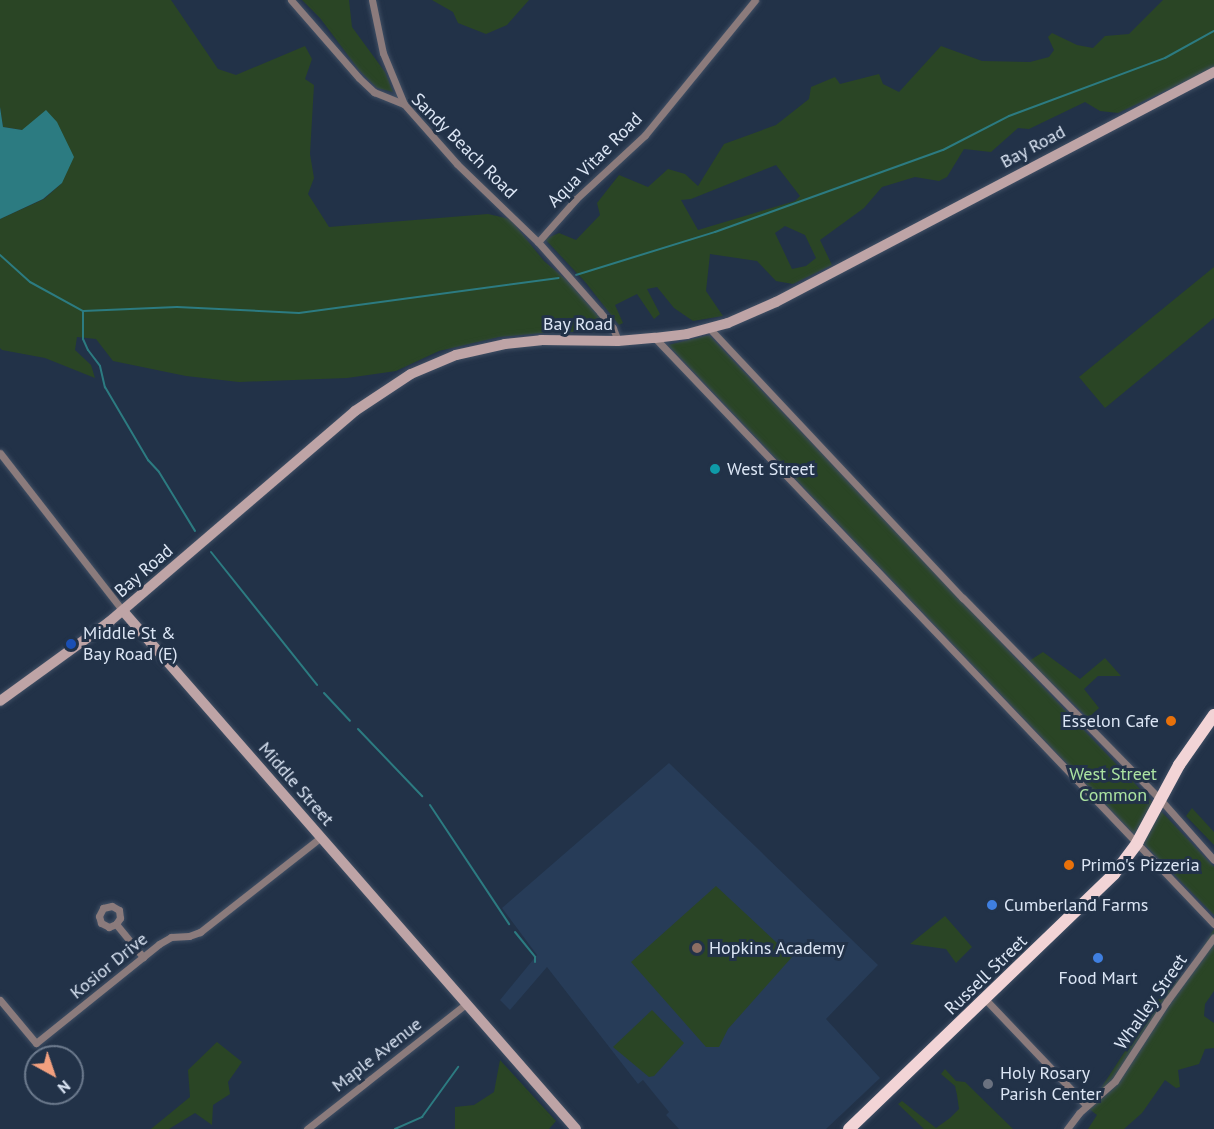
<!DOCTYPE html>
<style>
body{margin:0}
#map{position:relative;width:1214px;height:1129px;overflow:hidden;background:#223248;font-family:"PT Sans",sans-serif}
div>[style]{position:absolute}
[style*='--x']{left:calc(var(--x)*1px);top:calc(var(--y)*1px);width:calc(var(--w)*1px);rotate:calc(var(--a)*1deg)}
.built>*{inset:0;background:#273c58}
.green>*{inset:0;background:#2a4525}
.water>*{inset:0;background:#2c7b81}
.stream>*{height:2px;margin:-1px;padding:0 1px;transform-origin:1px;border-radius:1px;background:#2c7b81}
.roads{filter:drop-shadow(0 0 2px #404f64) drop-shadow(0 0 2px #404f64)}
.minor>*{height:7px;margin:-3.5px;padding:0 3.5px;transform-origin:3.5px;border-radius:3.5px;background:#8b7b7c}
.secondary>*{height:10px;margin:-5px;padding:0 5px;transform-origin:5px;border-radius:5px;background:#bea4a6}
.trunk>*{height:12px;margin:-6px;padding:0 6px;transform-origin:6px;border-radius:6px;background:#f2d4d6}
.dots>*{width:16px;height:16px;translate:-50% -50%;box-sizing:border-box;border:3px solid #223248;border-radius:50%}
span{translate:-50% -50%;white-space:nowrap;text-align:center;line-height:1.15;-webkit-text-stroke:6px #223248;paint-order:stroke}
.street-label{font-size:18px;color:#dce6f5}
.poi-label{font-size:18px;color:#dce6f5}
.left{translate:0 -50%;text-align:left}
.right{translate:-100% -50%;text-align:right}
.park-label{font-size:18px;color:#abe3a1}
.north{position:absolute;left:24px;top:1045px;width:60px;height:60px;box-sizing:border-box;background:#223248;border:2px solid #6c7a8d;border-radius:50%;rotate:140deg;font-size:16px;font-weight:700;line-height:24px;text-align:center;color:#dce6f5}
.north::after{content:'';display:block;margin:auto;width:21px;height:27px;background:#f2a07f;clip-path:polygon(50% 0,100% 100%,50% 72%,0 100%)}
</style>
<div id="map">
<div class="built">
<i style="clip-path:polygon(669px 763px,878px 965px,826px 1019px,880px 1078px,826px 1129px,679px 1129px,666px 1115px,669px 1112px,643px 1080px,638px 1084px,547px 967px,510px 1010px,500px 1000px,537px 955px,502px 908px)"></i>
</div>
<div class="green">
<i style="clip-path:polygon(0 0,171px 0,218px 69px,236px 75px,305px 46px,312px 59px,305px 79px,314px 85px,310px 154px,314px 178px,308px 194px,329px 227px,488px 214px,510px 219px,544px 261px,570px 283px,602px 320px,597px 332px,553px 332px,499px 337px,439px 351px,396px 371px,347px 378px,239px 382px,186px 376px,113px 361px,96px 339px,77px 337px,75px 350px,91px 365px,95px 378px,45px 358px,2px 350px,0 348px,0 219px,44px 199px,62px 183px,22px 130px,3px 127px,0 107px)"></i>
<i style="clip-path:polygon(302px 0,349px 0,352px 27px,385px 72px,393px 92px,377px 88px,359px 70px,320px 18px)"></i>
<i style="clip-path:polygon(432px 0,529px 0,507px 25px,486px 34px,458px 23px,453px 12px)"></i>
<i style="clip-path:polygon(evenodd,1163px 0,1214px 0,1214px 68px,1118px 113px,1100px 111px,1085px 102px,1029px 129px,1018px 128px,991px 152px,964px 149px,947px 177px,939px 181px,915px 177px,882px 187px,864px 208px,820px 240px,832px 265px,793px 284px,776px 281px,757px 261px,710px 254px,706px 291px,723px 316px,693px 321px,674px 308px,657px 287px,647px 289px,660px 314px,654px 319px,637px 294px,615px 305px,623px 323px,619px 325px,586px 283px,545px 239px,559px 233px,576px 240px,600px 215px,597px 203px,619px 175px,648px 187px,668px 169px,685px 174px,698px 186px,724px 144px,776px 125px,809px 99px,811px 87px,835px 77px,840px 84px,879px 74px,883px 84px,899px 92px,941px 46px,982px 61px,1030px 62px,1049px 57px,1054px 50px,1048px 37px,1052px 33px,1077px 45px,1093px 48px,1105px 36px,1129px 34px,1163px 0,776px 165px,800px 196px,795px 201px,698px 230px,681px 200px,691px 199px,776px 165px,1163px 0,785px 226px,805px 235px,816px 258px,806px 266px,792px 269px,775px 233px,785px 226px)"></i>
<i style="clip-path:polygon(1214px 267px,1214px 318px,1105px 408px,1079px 377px)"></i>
<i style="clip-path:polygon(709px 335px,1214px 867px,1214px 915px,1130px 830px,668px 345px)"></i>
<i style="clip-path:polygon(1043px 652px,1080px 679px,1105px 658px,1121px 676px,1098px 676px,1084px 689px,1099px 708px,1088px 718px,1029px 661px)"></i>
<i style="clip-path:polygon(1192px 808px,1214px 832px,1214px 845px,1186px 816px)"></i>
<i style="clip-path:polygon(716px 886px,792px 957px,728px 1029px,719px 1047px,706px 1047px,631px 962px)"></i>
<i style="clip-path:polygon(945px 916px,972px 947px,956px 963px,946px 949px,910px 944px)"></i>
<i style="clip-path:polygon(1214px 929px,1214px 991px,1205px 1004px,1204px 1016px,1214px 1023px,1214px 1048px,1205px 1049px,1199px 1064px,1178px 1070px,1180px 1087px,1176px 1088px,1165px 1080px,1142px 1113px,1124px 1129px,1088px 1129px,1097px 1115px,1088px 1108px,1159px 999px,1189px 968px)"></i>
<i style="clip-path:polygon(652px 1010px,684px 1043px,654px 1076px,649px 1077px,613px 1047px)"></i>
<i style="clip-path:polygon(217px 1042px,242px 1062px,228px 1082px,230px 1094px,213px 1105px,212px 1125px,195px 1113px,169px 1129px,151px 1129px,190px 1097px,188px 1070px)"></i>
<i style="clip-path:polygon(500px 1060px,556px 1121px,549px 1129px,455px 1129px,455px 1107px,474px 1105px,494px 1092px)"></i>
<i style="clip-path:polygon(945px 1069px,956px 1081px,965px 1082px,1013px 1129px,924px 1129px,898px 1104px,902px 1101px,936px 1128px,950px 1118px,959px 1109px,957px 1095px,955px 1086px,941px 1074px)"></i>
</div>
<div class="water">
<i style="clip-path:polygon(0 107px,3px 127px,22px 130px,46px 110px,57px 122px,74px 157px,62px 183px,43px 199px,0 219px)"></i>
</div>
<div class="stream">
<i style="--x:0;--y:255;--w:40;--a:42"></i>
<i style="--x:30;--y:282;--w:60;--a:28.7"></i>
<i style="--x:83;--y:311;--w:94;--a:-2.4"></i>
<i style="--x:177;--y:307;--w:122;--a:2.8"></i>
<i style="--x:299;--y:313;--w:262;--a:-7.7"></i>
<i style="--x:576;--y:275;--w:145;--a:-17.2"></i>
<i style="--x:715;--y:232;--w:242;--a:-19.8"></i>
<i style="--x:943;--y:150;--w:74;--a:-27.3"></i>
<i style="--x:1009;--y:116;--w:166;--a:-20.4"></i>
<i style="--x:1165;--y:58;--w:56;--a:-28.9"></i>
<i style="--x:83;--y:311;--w:28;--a:90"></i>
<i style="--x:83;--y:339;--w:12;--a:66"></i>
<i style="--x:88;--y:350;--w:20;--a:53"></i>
<i style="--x:100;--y:366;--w:22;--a:77"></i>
<i style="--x:105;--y:387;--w:85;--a:59.5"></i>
<i style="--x:148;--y:460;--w:16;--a:47"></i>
<i style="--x:159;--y:472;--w:69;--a:58.6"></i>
<i style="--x:211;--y:552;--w:170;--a:51.4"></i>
<i style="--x:324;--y:693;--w:38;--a:47"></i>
<i style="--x:358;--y:729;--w:93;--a:46.3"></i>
<i style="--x:430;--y:805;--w:143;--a:56.4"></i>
<i style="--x:515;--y:932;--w:32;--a:51"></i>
<i style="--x:535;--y:957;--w:5;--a:90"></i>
<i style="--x:395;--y:1129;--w:30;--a:-24"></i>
<i style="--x:422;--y:1117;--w:62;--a:-54.2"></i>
</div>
<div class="roads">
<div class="minor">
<i style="--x:291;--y:0;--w:103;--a:48.9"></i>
<i style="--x:359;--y:78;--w:21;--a:43"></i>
<i style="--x:374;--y:92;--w:32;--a:22"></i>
<i style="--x:404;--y:104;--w:80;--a:48.5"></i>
<i style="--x:457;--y:164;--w:112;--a:43.9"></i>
<i style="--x:372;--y:0;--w:54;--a:78.3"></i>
<i style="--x:383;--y:53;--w:55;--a:67.6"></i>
<i style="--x:710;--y:329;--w:369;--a:46.8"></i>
<i style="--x:963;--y:598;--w:281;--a:45.6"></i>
<i style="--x:1160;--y:799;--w:81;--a:48.5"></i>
<i style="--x:655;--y:338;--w:810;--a:46.35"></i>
<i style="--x:618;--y:341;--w:14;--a:-111"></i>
<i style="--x:613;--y:328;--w:21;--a:-129"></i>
<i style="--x:600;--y:312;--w:94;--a:-131.5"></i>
<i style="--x:538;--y:242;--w:57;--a:-48.5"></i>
<i style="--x:576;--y:199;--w:94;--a:-42.8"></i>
<i style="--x:645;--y:135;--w:174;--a:-50.8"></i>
<i style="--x:0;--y:453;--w:200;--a:52.1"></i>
<i style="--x:116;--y:924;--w:8;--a:157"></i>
<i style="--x:109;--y:927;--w:9;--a:-153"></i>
<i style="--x:101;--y:923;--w:7;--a:-106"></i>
<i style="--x:99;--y:916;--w:9;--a:-63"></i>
<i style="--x:103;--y:908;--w:9;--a:-13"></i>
<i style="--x:112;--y:906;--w:8;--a:30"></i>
<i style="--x:119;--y:910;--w:8;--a:83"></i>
<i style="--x:120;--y:918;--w:7;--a:124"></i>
<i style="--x:116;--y:924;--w:43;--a:50.7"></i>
<i style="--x:0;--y:1000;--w:56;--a:50.1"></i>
<i style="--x:36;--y:1043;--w:158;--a:-38.8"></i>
<i style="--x:159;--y:944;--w:14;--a:-30"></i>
<i style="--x:171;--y:937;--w:18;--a:-3"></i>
<i style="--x:189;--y:936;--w:12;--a:-20"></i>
<i style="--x:200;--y:932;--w:154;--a:-38.1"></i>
<i style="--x:986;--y:1000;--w:146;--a:46.4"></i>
<i style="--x:307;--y:1129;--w:202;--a:-38.2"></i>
<i style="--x:1067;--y:1129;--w:20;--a:-53"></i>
<i style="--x:1079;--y:1113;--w:48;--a:-41.6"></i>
<i style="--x:1115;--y:1081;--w:95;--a:-57"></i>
<i style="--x:1167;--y:1001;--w:79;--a:-53.7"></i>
</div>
<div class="secondary">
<i style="--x:123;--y:611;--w:688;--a:48.83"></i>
<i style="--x:0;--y:701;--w:135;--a:-35.9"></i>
<i style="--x:109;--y:622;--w:324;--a:-40.6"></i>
<i style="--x:355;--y:411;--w:67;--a:-33.5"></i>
<i style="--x:411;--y:374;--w:49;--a:-22.9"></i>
<i style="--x:456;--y:355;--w:50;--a:-12.7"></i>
<i style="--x:505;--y:344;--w:36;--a:-6"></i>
<i style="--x:541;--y:340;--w:77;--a:0.7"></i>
<i style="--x:618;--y:341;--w:37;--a:-5"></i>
<i style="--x:655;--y:338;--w:32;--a:-7"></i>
<i style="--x:687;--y:334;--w:42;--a:-15"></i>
<i style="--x:728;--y:323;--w:52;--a:-23.6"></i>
<i style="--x:776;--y:302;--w:495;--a:-27.7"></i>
</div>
<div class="trunk">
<i style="--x:849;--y:1129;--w:368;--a:-43.9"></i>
<i style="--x:1114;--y:874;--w:39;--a:-53"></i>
<i style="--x:1137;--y:843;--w:89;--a:-61.7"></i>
<i style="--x:1179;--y:765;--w:61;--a:-55"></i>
</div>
</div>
<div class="dots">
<i style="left:715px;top:469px;background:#0f9aa8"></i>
<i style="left:71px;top:644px;background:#1a4fb4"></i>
<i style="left:1171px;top:721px;background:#e8710a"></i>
<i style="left:1069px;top:865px;background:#e8710a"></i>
<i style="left:992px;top:905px;background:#3f7fe0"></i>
<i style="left:697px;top:948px;background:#8d6e63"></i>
<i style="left:1098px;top:958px;background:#3f7fe0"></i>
<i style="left:988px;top:1084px;background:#6b7280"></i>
</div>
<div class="street-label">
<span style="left:464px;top:146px;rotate:45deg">Sandy Beach Road</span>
<span style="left:1033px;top:147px;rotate:-28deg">Bay Road</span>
<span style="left:595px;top:160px;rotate:-45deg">Aqua Vitae Road</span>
<span style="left:578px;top:324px">Bay Road</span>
<span style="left:144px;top:571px;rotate:-41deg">Bay Road</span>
<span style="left:296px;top:784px;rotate:49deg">Middle Street</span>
<span style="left:109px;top:966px;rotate:-39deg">Kosior Drive</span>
<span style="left:986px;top:975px;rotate:-44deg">Russell Street</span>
<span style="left:1151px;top:1002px;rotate:-55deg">Whalley Street</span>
<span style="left:377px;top:1055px;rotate:-38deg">Maple Avenue</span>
</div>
<div class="poi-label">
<span class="left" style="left:727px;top:469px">West Street</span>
<span class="left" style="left:83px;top:644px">Middle St &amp;<br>Bay Road (E)</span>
<span class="right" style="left:1159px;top:721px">Esselon Cafe</span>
<span class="left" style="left:1081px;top:865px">Primo's Pizzeria</span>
<span class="left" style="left:1004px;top:905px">Cumberland Farms</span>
<span class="left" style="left:709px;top:948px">Hopkins Academy</span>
<span style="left:1098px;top:978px">Food Mart</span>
<span class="left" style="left:1000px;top:1084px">Holy Rosary<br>Parish Center</span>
</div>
<div class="park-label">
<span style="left:1113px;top:785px">West Street<br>Common</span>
</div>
<div class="north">N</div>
</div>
